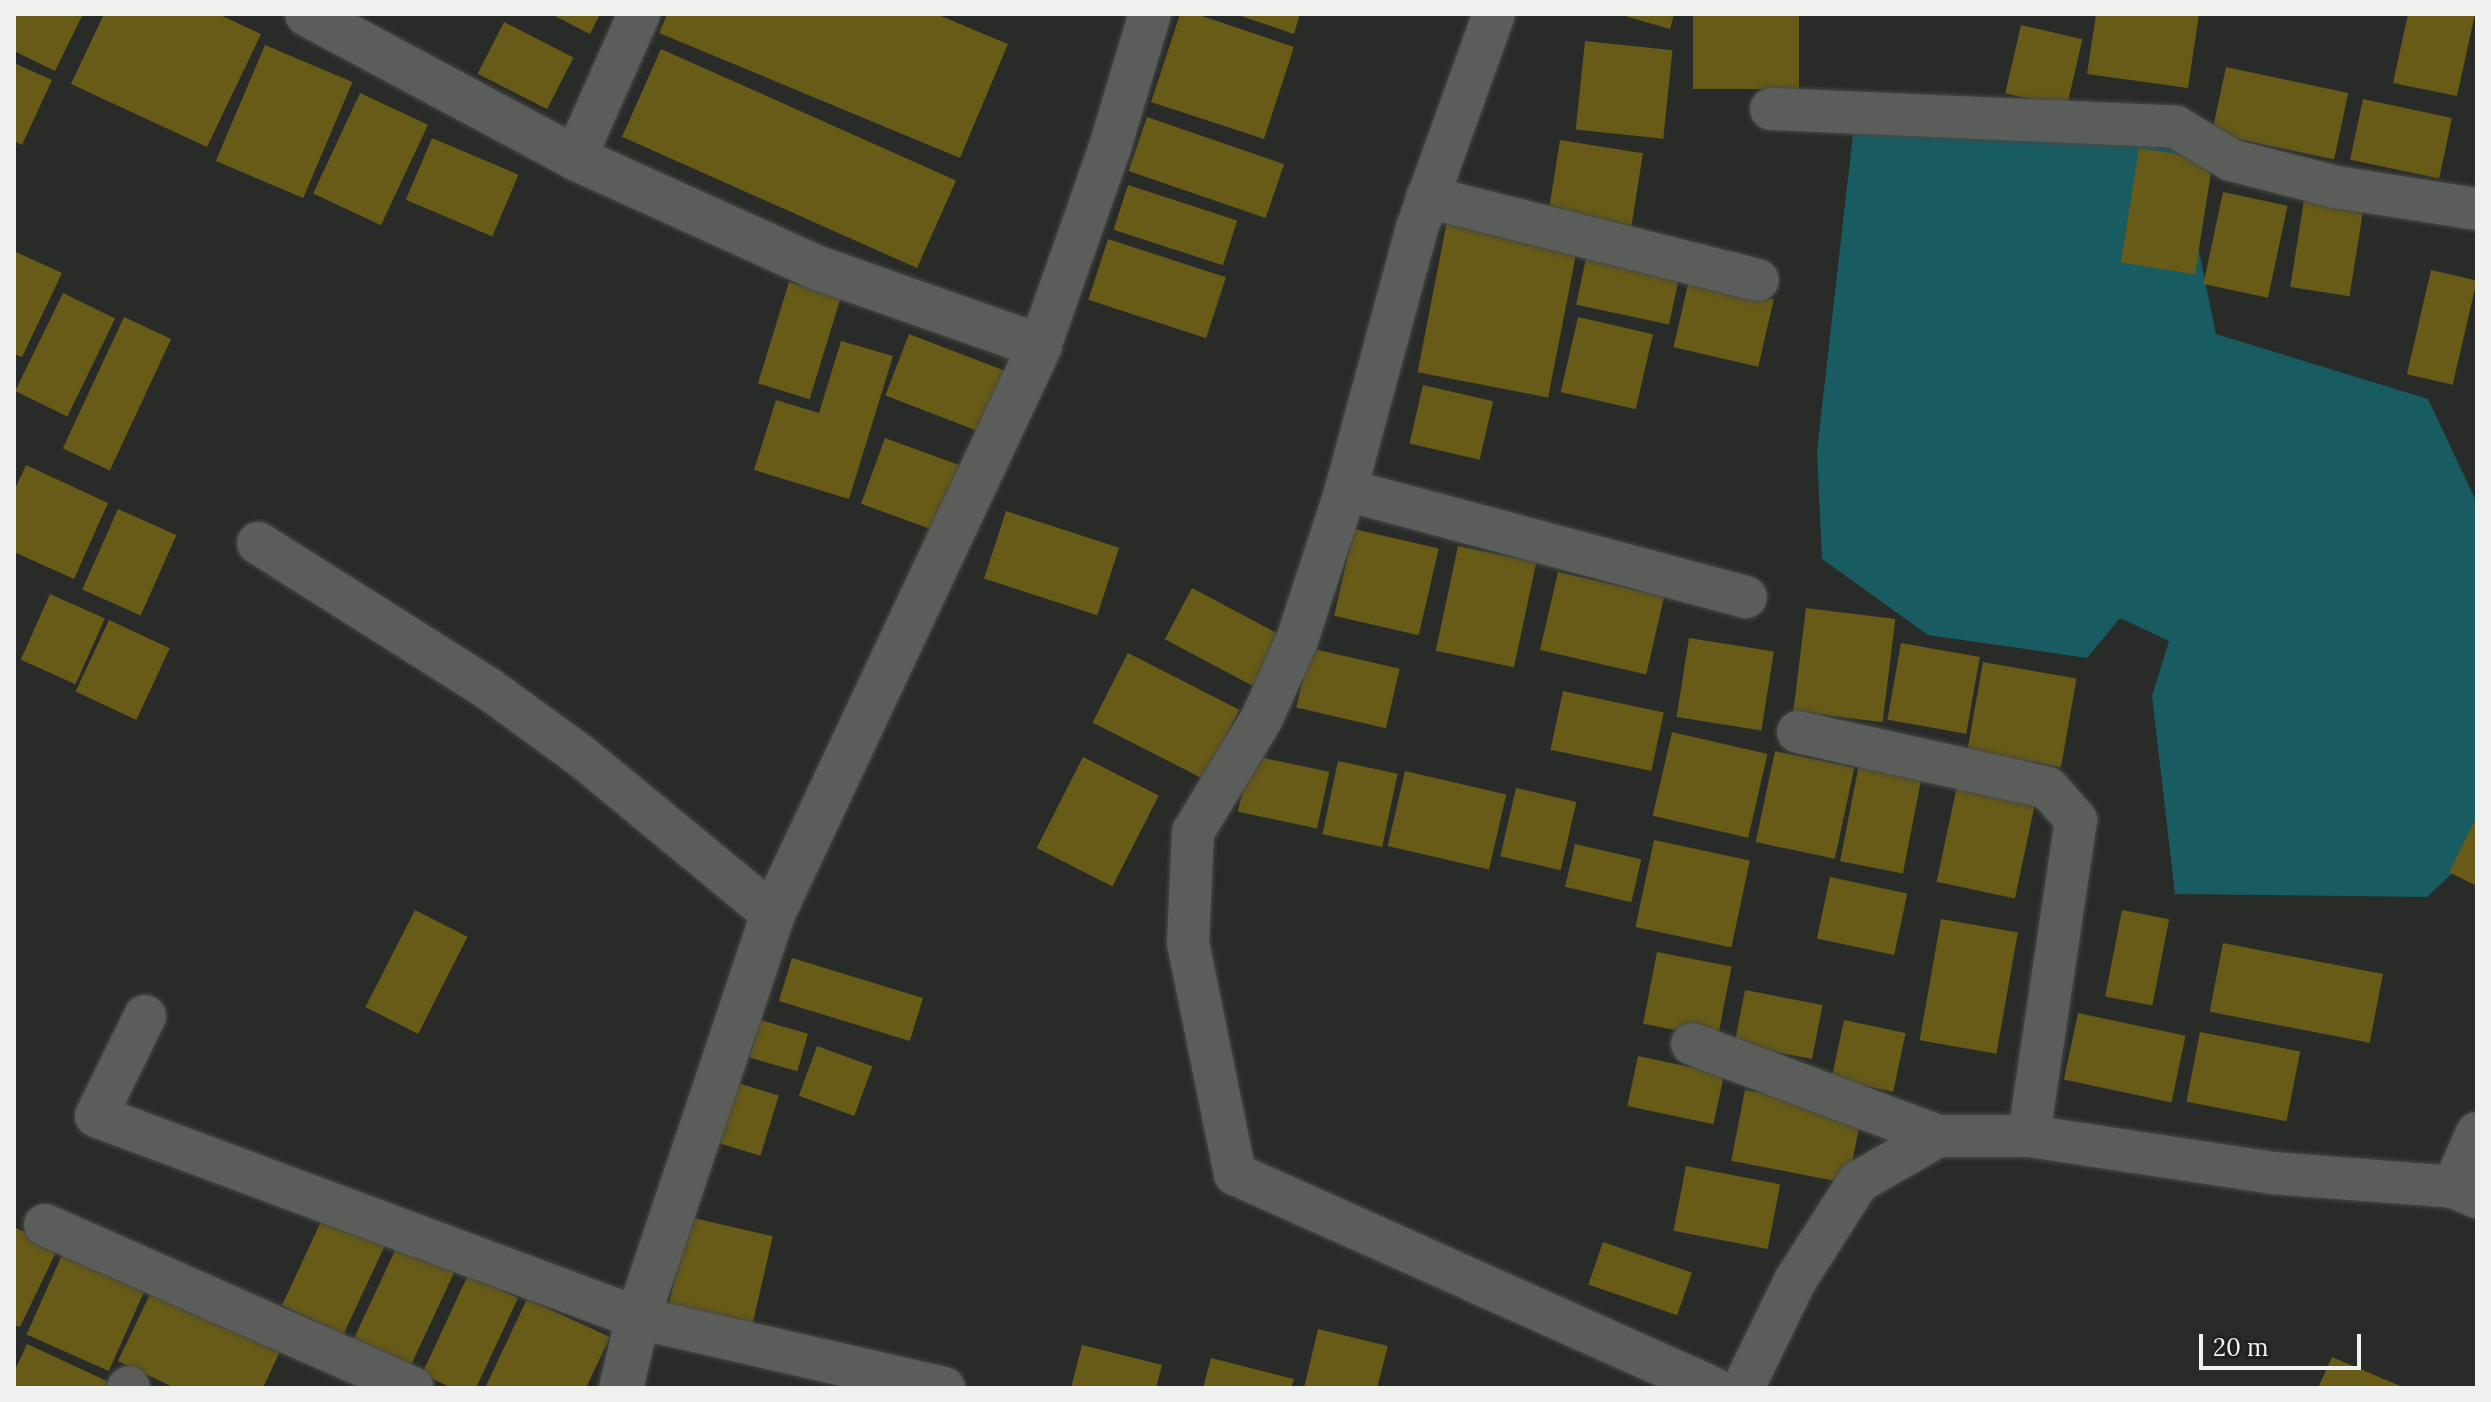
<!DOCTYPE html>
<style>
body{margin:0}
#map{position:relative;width:2491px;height:1402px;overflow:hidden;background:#282b27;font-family:Lora,serif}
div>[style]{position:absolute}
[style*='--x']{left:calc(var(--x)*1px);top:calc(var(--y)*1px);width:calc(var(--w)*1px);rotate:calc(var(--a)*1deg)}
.water>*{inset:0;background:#185b61}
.building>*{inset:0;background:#675b17;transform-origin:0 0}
.roads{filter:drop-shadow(0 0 2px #464845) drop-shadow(0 0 2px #464845)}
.minor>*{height:42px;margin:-21px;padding:0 21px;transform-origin:21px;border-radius:21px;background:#5a5d59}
.tertiary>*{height:44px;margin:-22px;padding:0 22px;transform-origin:22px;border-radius:22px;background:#5a5d59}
span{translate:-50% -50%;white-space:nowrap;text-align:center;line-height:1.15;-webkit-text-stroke:7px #1f211d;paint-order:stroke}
.frame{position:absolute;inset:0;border:16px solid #eff1ee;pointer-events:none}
.scale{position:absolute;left:2199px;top:1334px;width:162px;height:36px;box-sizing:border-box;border:4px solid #eff1ee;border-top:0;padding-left:10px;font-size:24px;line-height:28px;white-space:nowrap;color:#eff1ee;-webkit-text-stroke:6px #1f211d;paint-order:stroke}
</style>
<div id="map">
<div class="water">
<i style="clip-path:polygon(1854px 125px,2178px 149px,2216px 334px,2428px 399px,2477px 503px,2477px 850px,2427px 897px,2175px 894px,2152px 696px,2169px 641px,2120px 618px,2087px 658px,1928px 635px,1822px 559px,1817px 451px)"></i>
</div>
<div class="building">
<i style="clip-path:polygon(14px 14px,83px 14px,55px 71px,14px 51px)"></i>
<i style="clip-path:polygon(104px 14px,218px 14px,261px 34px,207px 147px,71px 84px)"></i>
<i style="clip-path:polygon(551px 14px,600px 14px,590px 34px)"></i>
<i style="clip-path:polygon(667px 14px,936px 14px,1008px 44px,960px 158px,659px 33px)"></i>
<i style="clip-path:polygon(1180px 14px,1196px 14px,1294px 47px,1264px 139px,1151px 102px)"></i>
<i style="clip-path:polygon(1235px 14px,1300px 14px,1294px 34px)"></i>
<i style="clip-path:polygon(1618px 14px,1674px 14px,1670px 29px)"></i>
<i style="left:1693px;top:14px;width:106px;height:75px"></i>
<i style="clip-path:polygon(2096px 14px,2199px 14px,2188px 88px,2087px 74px)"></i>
<i style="clip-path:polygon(2408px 14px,2475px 14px,2457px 96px,2393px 83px)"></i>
<i style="left:504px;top:22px;width:78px;height:58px;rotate:27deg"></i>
<i style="left:2021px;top:25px;width:63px;height:70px;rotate:13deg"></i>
<i style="left:1585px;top:41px;width:88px;height:89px;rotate:6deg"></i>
<i style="left:265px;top:45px;width:95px;height:126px;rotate:23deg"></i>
<i style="left:661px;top:49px;width:323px;height:96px;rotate:24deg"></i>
<i style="clip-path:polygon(14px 63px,52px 80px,22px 145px,14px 141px)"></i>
<i style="left:2226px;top:67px;width:125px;height:68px;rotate:12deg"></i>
<i style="left:360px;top:93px;width:75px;height:111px;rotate:25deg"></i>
<i style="left:2363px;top:99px;width:91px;height:62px;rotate:12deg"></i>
<i style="left:1147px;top:117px;width:145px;height:57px;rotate:19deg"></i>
<i style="left:432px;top:138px;width:94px;height:67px;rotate:23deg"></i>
<i style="left:1560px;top:140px;width:84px;height:86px;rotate:9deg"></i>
<i style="left:2139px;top:148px;width:75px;height:116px;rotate:9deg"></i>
<i style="left:1128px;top:185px;width:115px;height:47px;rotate:18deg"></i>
<i style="left:2223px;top:192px;width:66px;height:94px;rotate:12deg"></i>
<i style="left:2304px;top:200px;width:60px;height:88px;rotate:9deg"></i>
<i style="left:1447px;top:221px;width:133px;height:154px;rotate:11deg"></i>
<i style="left:1108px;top:239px;width:124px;height:64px;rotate:18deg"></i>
<i style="left:1588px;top:249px;width:95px;height:57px;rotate:12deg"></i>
<i style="clip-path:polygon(16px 252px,62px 273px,22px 357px,14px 354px)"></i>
<i style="left:2431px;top:270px;width:47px;height:107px;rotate:13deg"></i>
<i style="left:1689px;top:280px;width:87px;height:69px;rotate:13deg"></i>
<i style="left:789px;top:282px;width:54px;height:106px;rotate:17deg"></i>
<i style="left:63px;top:293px;width:58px;height:109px;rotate:26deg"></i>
<i style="left:124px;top:317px;width:52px;height:145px;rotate:25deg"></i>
<i style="left:1578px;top:317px;width:77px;height:77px;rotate:13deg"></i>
<i style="left:909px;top:334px;width:108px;height:66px;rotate:21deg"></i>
<i style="clip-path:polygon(841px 341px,893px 356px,849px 499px,754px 470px,776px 400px,819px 413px)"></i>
<i style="left:1423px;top:385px;width:72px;height:60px;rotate:13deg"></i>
<i style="left:885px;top:438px;width:92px;height:70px;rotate:20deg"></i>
<i style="clip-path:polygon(26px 465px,108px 503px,74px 579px,14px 552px,14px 491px)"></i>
<i style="left:118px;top:509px;width:64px;height:88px;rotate:24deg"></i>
<i style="left:1006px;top:511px;width:119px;height:71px;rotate:18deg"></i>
<i style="left:1354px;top:529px;width:87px;height:89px;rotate:13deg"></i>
<i style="left:1458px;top:546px;width:80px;height:107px;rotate:12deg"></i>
<i style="left:1558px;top:572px;width:109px;height:80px;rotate:13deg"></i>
<i style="left:1192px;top:588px;width:102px;height:58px;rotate:28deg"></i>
<i style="left:50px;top:594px;width:60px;height:72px;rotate:24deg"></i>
<i style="left:1806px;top:608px;width:90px;height:104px;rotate:7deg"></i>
<i style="left:109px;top:620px;width:67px;height:79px;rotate:25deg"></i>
<i style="left:1689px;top:638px;width:86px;height:80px;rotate:9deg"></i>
<i style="left:1901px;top:643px;width:80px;height:78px;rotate:10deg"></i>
<i style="left:1310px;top:648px;width:92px;height:61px;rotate:13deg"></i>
<i style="left:1128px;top:653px;width:125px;height:78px;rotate:27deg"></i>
<i style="left:1983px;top:662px;width:95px;height:90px;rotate:10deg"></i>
<i style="left:1563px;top:691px;width:103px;height:60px;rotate:12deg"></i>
<i style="left:1672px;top:732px;width:98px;height:86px;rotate:13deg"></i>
<i style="left:1775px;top:751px;width:81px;height:93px;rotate:12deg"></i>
<i style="left:1250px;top:755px;width:81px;height:58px;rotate:12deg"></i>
<i style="left:1083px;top:757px;width:85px;height:102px;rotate:27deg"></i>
<i style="left:1338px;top:761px;width:61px;height:75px;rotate:12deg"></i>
<i style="left:1859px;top:764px;width:64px;height:99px;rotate:11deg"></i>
<i style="left:1405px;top:771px;width:104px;height:77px;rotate:13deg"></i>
<i style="left:1957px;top:786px;width:80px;height:98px;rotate:12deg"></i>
<i style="left:1516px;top:788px;width:62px;height:70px;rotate:13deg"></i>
<i style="clip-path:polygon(2477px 816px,2477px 886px,2449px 872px)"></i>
<i style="left:1654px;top:840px;width:98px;height:89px;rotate:12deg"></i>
<i style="left:1575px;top:844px;width:68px;height:44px;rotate:13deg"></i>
<i style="left:1830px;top:877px;width:79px;height:63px;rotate:12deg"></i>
<i style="left:415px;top:910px;width:59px;height:109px;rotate:27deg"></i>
<i style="left:2122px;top:910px;width:48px;height:88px;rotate:11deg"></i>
<i style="left:1941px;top:919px;width:78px;height:123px;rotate:10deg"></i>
<i style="left:2223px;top:943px;width:163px;height:70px;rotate:11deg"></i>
<i style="left:1657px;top:952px;width:76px;height:73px;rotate:11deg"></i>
<i style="left:792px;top:958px;width:137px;height:45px;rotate:17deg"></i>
<i style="left:1745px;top:990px;width:79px;height:55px;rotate:11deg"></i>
<i style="left:2078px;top:1013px;width:110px;height:68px;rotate:12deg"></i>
<i style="left:760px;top:1020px;width:50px;height:39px;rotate:16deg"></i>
<i style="left:1844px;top:1020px;width:63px;height:60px;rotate:12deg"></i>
<i style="left:2200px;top:1032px;width:102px;height:71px;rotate:11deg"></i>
<i style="left:817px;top:1046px;width:59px;height:53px;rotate:20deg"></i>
<i style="left:1638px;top:1056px;width:88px;height:51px;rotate:12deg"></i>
<i style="left:731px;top:1081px;width:50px;height:63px;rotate:17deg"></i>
<i style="left:1745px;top:1090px;width:119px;height:72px;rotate:11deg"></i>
<i style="left:1686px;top:1166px;width:96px;height:66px;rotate:11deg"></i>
<i style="left:325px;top:1213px;width:68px;height:102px;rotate:25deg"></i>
<i style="left:689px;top:1217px;width:86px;height:101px;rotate:13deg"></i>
<i style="clip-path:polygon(16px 1228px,58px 1248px,20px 1327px,14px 1325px)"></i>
<i style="left:1603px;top:1242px;width:94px;height:45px;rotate:19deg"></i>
<i style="left:398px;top:1244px;width:63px;height:111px;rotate:25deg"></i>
<i style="left:62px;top:1255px;width:90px;height:87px;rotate:24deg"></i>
<i style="clip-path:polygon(468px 1275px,518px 1298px,476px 1388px,452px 1388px,422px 1374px)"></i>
<i style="clip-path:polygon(152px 1290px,280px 1351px,263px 1388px,175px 1388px,118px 1361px)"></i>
<i style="clip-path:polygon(527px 1299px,610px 1337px,586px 1388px,485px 1388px)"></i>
<i style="clip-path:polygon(1318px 1329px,1388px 1346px,1377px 1388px,1304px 1388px)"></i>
<i style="clip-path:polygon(27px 1344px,122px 1388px,14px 1388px,14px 1372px)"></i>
<i style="clip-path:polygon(1082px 1345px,1162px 1365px,1156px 1388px,1071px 1388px)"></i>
<i style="clip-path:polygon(2332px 1357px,2405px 1388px,2318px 1388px)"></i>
<i style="clip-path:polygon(1211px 1358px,1294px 1379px,1291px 1388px,1203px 1388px)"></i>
</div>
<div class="roads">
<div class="minor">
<i style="--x:1494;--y:14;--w:227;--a:109.8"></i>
<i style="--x:1417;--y:228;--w:271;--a:105.2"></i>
<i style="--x:1346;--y:490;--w:158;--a:108.1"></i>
<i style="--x:1297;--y:640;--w:85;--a:114.2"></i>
<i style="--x:1262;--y:718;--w:133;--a:121.2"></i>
<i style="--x:1193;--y:832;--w:111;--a:92.6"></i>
<i style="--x:1188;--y:943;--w:236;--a:78.5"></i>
<i style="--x:1235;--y:1174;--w:524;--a:24.12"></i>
<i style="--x:1771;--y:109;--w:405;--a:2.5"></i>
<i style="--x:2176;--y:127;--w:64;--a:31"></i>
<i style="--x:2231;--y:160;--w:108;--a:14.4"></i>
<i style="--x:2336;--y:187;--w:143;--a:8.9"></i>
<i style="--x:575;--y:158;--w:158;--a:-66"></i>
<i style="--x:1427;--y:197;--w:341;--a:14.1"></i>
<i style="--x:1040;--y:346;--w:211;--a:-70.6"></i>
<i style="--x:1110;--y:147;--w:139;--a:-73.3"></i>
<i style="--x:1346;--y:490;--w:414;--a:15"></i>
<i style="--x:258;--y:543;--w:273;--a:32.3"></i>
<i style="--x:489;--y:689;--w:114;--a:36.1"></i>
<i style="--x:581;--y:756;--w:249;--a:39.5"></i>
<i style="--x:1798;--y:732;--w:256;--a:12.6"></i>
<i style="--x:2048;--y:788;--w:43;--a:48.8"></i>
<i style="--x:2076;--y:820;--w:319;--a:98.5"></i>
<i style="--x:145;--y:1016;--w:111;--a:116.1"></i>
<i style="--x:96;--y:1116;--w:578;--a:20.44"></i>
<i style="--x:638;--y:1318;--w:314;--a:12.9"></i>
<i style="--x:1692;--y:1044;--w:263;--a:20.5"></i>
<i style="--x:2453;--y:1187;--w:59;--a:-66"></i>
<i style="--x:45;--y:1225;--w:402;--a:23.9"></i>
<i style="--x:128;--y:1388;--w:1;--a:-45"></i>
<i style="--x:1743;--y:1388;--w:119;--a:-64.1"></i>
<i style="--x:1795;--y:1281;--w:117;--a:-57.5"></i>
<i style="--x:1858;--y:1182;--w:92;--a:-29.9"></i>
<i style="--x:1938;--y:1136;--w:91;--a:0"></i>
<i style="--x:2029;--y:1136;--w:247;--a:8.6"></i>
<i style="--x:2273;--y:1173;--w:181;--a:4.4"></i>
<i style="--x:2453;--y:1187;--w:26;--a:23"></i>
</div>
<div class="tertiary">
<i style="--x:307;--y:14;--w:304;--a:28.2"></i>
<i style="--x:575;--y:158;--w:267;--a:24.4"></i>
<i style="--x:818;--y:268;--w:235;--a:19.4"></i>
<i style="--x:1040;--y:346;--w:628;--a:115.18"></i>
<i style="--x:773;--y:914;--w:426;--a:108.5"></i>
<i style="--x:638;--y:1318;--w:72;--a:103.7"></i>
</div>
</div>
<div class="frame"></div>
<div class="scale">20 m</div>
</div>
